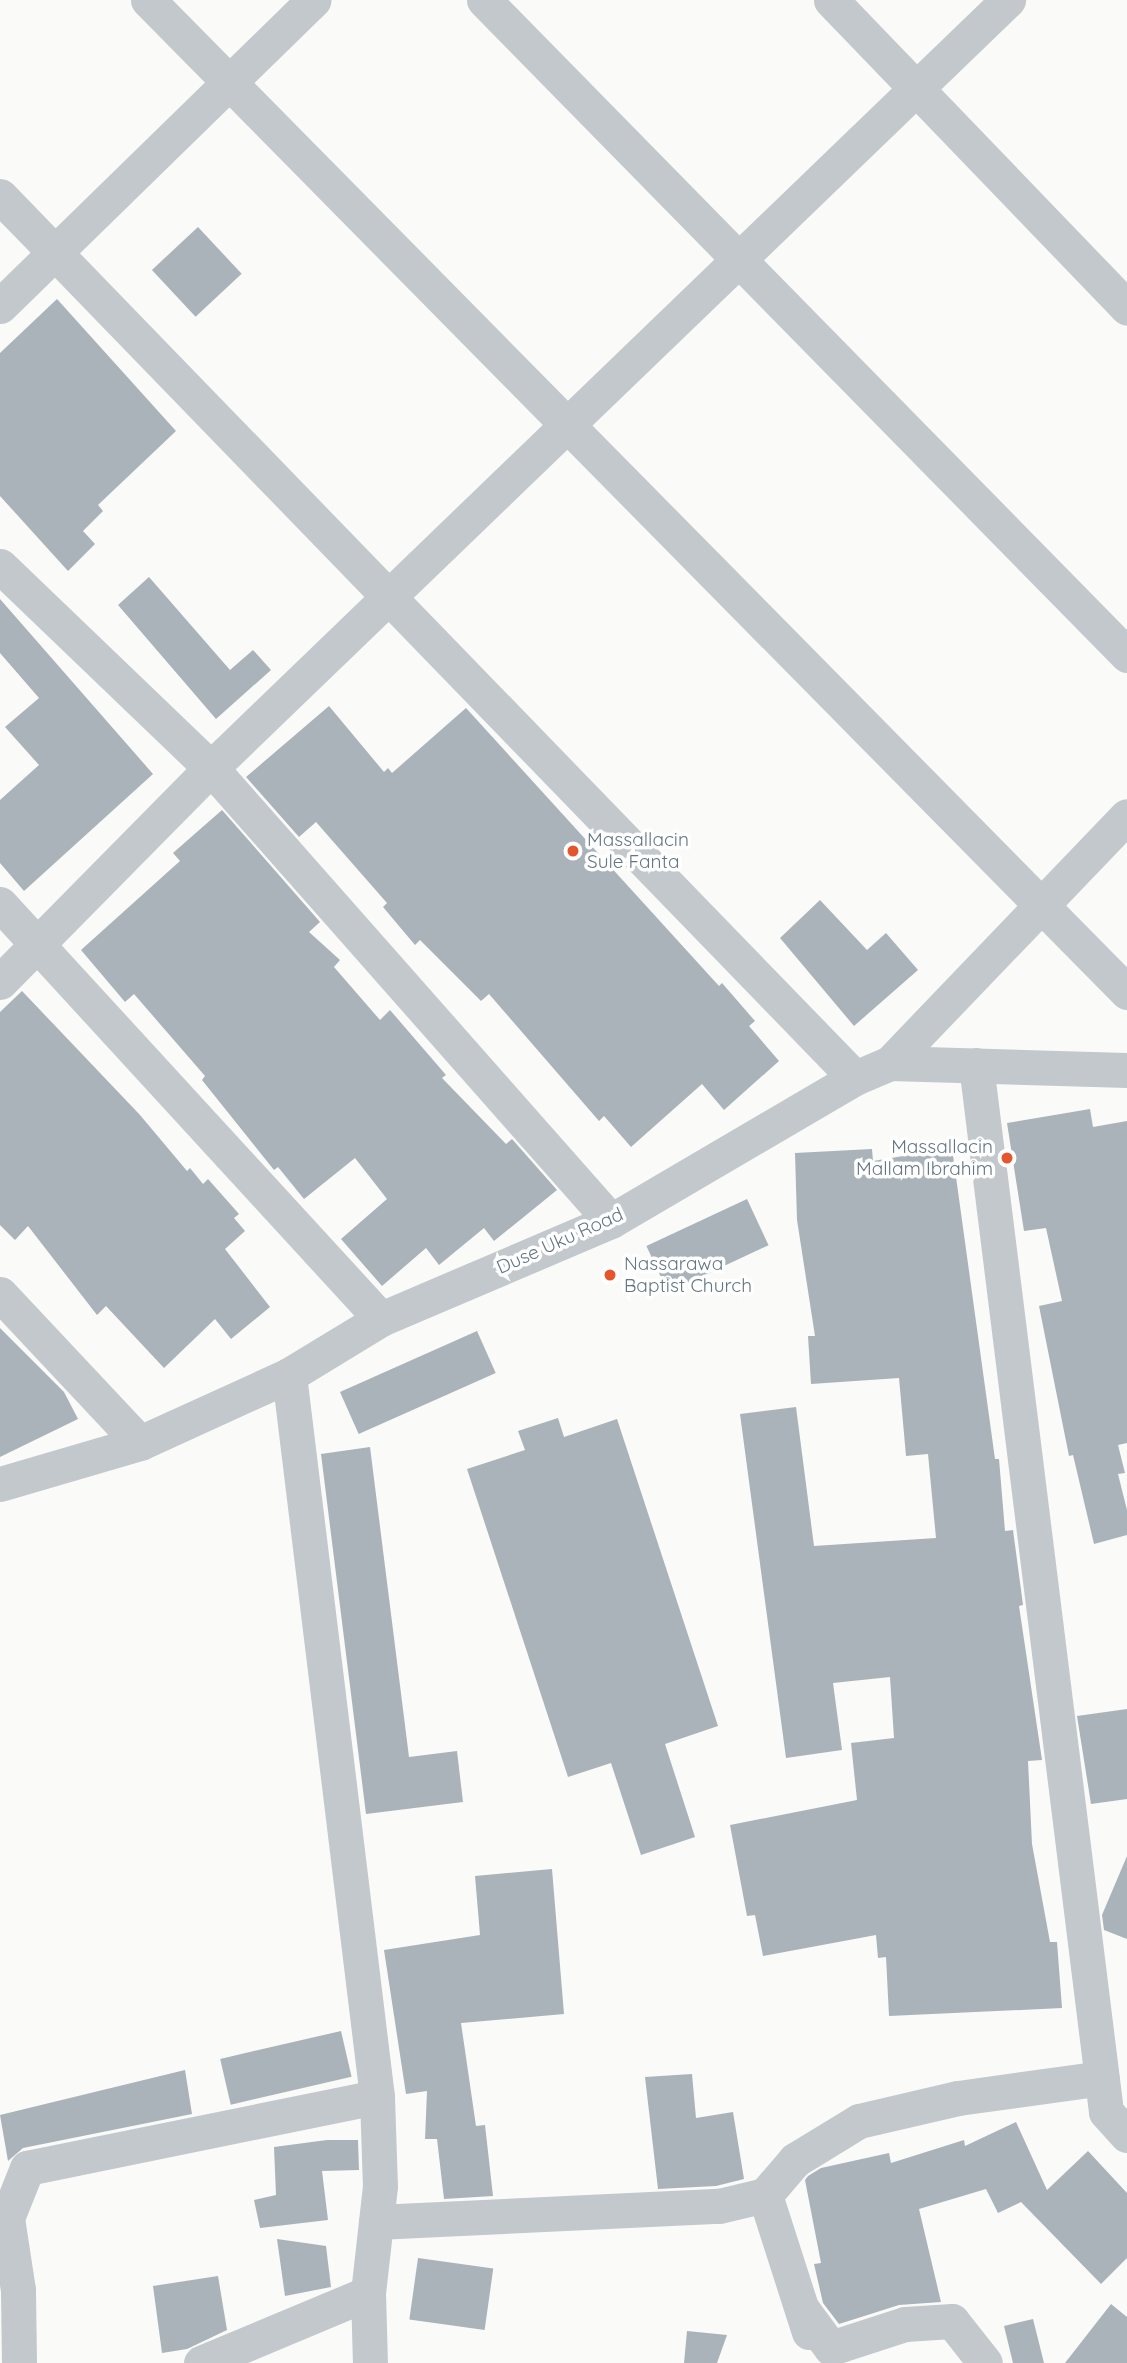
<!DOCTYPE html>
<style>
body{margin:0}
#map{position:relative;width:1127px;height:2363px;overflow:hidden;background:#fafaf8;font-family:Quicksand,sans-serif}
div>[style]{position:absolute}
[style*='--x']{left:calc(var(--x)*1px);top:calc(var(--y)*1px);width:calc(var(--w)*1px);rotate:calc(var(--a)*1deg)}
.building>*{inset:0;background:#aab3b9;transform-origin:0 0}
.minor>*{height:35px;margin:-17.5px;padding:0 17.5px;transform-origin:17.5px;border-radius:17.5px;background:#c3c8cc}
.dots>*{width:19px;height:19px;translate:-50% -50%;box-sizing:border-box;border:4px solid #fff;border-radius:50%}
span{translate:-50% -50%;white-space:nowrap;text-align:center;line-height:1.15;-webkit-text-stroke:7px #fff;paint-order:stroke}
.poi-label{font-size:19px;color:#657683}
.left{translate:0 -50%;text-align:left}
.right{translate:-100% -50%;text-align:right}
.street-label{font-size:19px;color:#657683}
</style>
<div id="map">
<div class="building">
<i style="left:198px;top:227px;width:64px;height:63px;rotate:47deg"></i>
<i style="clip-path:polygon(57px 299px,176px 431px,98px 505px,103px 511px,83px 531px,95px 544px,68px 571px,0 496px,0 353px)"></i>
<i style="clip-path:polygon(149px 577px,230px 670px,253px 650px,271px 670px,216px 719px,118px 605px)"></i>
<i style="clip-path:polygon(0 599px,153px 774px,24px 891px,0 863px,0 800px,39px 765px,5px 727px,39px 698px,0 653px)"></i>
<i style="clip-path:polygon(329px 706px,384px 772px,388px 768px,392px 773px,466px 708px,719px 986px,722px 983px,755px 1021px,749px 1026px,779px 1061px,724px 1110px,702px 1084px,631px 1147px,604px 1116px,599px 1121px,489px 994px,481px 1001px,420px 940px,415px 945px,383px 907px,387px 903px,316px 822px,299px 837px,246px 777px)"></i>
<i style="clip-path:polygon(222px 810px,320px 922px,309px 932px,340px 960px,334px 967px,380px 1020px,390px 1010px,446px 1075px,442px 1078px,506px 1144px,512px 1139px,557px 1190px,494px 1241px,484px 1228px,439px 1265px,426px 1248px,382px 1286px,341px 1239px,387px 1199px,355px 1158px,304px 1199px,278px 1167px,274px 1170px,202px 1080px,205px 1076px,134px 994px,125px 1002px,81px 950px,180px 861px,173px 853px)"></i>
<i style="clip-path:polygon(820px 900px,867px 950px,886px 933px,918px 970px,854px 1026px,780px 938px)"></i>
<i style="clip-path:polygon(22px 991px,140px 1115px,187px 1171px,190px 1168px,203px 1184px,208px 1179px,239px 1214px,234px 1218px,245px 1231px,225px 1249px,270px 1307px,231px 1339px,215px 1319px,164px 1368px,106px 1306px,97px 1315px,28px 1226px,15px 1240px,0 1225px,0 1012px)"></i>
<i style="clip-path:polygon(1090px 1109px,1093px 1127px,1127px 1121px,1127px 1443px,1118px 1445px,1125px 1473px,1118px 1474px,1127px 1510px,1127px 1535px,1094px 1544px,1073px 1455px,1069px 1456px,1039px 1306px,1062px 1301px,1046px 1228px,1024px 1231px,1007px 1123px)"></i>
<i style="clip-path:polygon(952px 1148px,995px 1459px,999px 1459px,1005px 1531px,1013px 1530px,1023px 1605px,1019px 1606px,1042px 1760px,1028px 1761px,1032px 1844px,1050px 1942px,1057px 1942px,1062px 2008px,889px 2016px,886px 1957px,878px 1958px,876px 1935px,763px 1956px,755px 1915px,747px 1916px,730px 1825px,857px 1800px,851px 1743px,894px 1738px,890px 1677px,833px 1683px,842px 1750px,786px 1758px,740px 1414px,796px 1407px,814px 1546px,936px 1538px,928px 1454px,906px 1456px,899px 1378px,811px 1384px,808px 1336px,815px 1336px,797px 1220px,795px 1153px,872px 1149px,873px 1161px)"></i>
<i style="left:747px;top:1199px;width:51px;height:111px;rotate:65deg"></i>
<i style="clip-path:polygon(0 1328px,64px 1392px,78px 1419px,0 1457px)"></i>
<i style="left:477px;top:1331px;width:46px;height:150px;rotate:66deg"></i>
<i style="clip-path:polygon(558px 1418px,564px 1437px,617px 1419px,718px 1726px,665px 1744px,695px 1837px,641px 1855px,611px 1763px,568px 1777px,467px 1469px,525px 1450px,518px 1431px)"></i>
<i style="clip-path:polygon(370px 1447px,409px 1757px,457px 1751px,463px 1802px,366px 1814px,321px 1454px)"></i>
<i style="clip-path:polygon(1127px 1709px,1127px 1799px,1091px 1804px,1077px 1716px)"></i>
<i style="clip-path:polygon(1127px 1856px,1127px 1939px,1104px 1930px,1102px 1915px)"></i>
<i style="clip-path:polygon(552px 1869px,564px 2014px,461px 2023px,476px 2126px,485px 2125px,493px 2196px,444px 2199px,437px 2139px,425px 2139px,427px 2091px,406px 2094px,384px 1950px,480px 1935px,475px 1876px)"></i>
<i style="left:341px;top:2031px;width:47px;height:124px;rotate:77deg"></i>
<i style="clip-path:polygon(185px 2070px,192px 2114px,23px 2148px,8px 2161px,0 2115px)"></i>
<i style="clip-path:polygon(692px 2074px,696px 2118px,733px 2112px,744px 2179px,716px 2186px,658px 2189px,645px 2077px)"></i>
<i style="clip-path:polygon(1016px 2122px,1047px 2190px,1088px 2151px,1127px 2193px,1127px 2258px,1101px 2284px,1021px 2202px,998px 2213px,986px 2189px,919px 2209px,941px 2302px,899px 2305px,839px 2324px,823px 2303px,814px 2264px,821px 2263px,805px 2180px,808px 2176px,821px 2168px,889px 2153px,891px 2163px,964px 2140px,965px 2146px)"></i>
<i style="clip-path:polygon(327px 2140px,358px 2140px,359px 2170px,322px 2171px,328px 2220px,260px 2228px,254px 2200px,276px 2195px,274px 2147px)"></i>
<i style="clip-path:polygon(277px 2239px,326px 2246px,331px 2287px,285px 2296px)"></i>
<i style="left:418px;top:2258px;width:76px;height:62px;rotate:8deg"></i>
<i style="clip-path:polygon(218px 2276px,227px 2330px,187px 2349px,162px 2353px,153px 2286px)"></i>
<i style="clip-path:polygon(1111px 2304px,1127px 2317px,1127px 2363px,1065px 2363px)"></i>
<i style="clip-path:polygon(1033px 2319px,1044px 2363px,1013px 2363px,1004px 2326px)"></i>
<i style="clip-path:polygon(687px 2331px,727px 2335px,717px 2363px,684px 2363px)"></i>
</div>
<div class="minor">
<i style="--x:148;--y:0;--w:1394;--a:45.38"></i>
<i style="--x:484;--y:0;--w:918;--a:45.53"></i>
<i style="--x:831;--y:0;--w:427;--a:46.1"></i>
<i style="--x:0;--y:196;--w:1228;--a:45.89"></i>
<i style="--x:0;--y:306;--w:438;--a:-44.3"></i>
<i style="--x:0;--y:566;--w:292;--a:43.8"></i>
<i style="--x:211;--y:768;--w:604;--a:48.56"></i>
<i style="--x:0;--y:904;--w:563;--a:47.45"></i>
<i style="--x:0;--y:982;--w:301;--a:-45.4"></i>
<i style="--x:211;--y:768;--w:1107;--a:-43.94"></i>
<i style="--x:890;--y:1063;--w:342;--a:-46.2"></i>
<i style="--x:976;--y:1065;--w:1055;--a:82.92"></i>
<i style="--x:1106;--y:2112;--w:31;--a:48"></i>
<i style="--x:0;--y:1294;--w:204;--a:46.8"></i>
<i style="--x:289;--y:1375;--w:727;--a:83.05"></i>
<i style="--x:377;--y:2097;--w:89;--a:88.1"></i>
<i style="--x:380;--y:2186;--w:108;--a:96.4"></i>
<i style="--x:368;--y:2293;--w:70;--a:88.4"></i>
<i style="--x:0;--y:1484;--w:146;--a:-16.3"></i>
<i style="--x:140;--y:1443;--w:164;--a:-24.5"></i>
<i style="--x:289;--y:1375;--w:108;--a:-31.3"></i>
<i style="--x:381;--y:1319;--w:250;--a:-23.1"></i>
<i style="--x:611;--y:1221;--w:283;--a:-30.4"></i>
<i style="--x:855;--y:1078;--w:38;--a:-23"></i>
<i style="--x:890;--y:1063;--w:237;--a:1.7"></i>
<i style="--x:765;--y:2195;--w:144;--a:72.2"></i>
<i style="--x:376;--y:2222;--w:343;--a:-2.7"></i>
<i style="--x:719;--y:2206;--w:47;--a:-13.4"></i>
<i style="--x:765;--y:2195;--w:46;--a:-49.4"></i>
<i style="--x:795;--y:2160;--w:75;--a:-31.4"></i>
<i style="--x:859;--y:2121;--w:102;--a:-13.1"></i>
<i style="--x:958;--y:2098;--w:145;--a:-7.9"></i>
<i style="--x:802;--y:2309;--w:49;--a:53.4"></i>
<i style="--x:831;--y:2348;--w:78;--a:-18"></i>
<i style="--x:905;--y:2324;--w:47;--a:-3.7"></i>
<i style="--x:952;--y:2321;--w:53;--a:51.8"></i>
<i style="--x:19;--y:2363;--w:73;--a:-90.8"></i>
<i style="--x:18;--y:2290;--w:73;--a:-98.7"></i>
<i style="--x:7;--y:2218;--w:54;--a:-68.2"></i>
<i style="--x:27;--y:2168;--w:357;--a:-11.5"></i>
<i style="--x:201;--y:2363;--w:181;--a:-22.7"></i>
</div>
<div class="dots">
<i style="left:573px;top:851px;background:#e4572e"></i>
<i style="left:1007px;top:1158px;background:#e4572e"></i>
<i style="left:610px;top:1275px;background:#e4572e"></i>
</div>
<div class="poi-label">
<span class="left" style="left:587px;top:851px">Massallacin<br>Sule Fanta</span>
<span class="right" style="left:993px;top:1158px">Massallacin<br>Mallam Ibrahim</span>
<span class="left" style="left:624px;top:1275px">Nassarawa<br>Baptist Church</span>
</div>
<div class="street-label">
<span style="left:560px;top:1241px;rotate:-24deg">Duse Uku Road</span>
</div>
</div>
